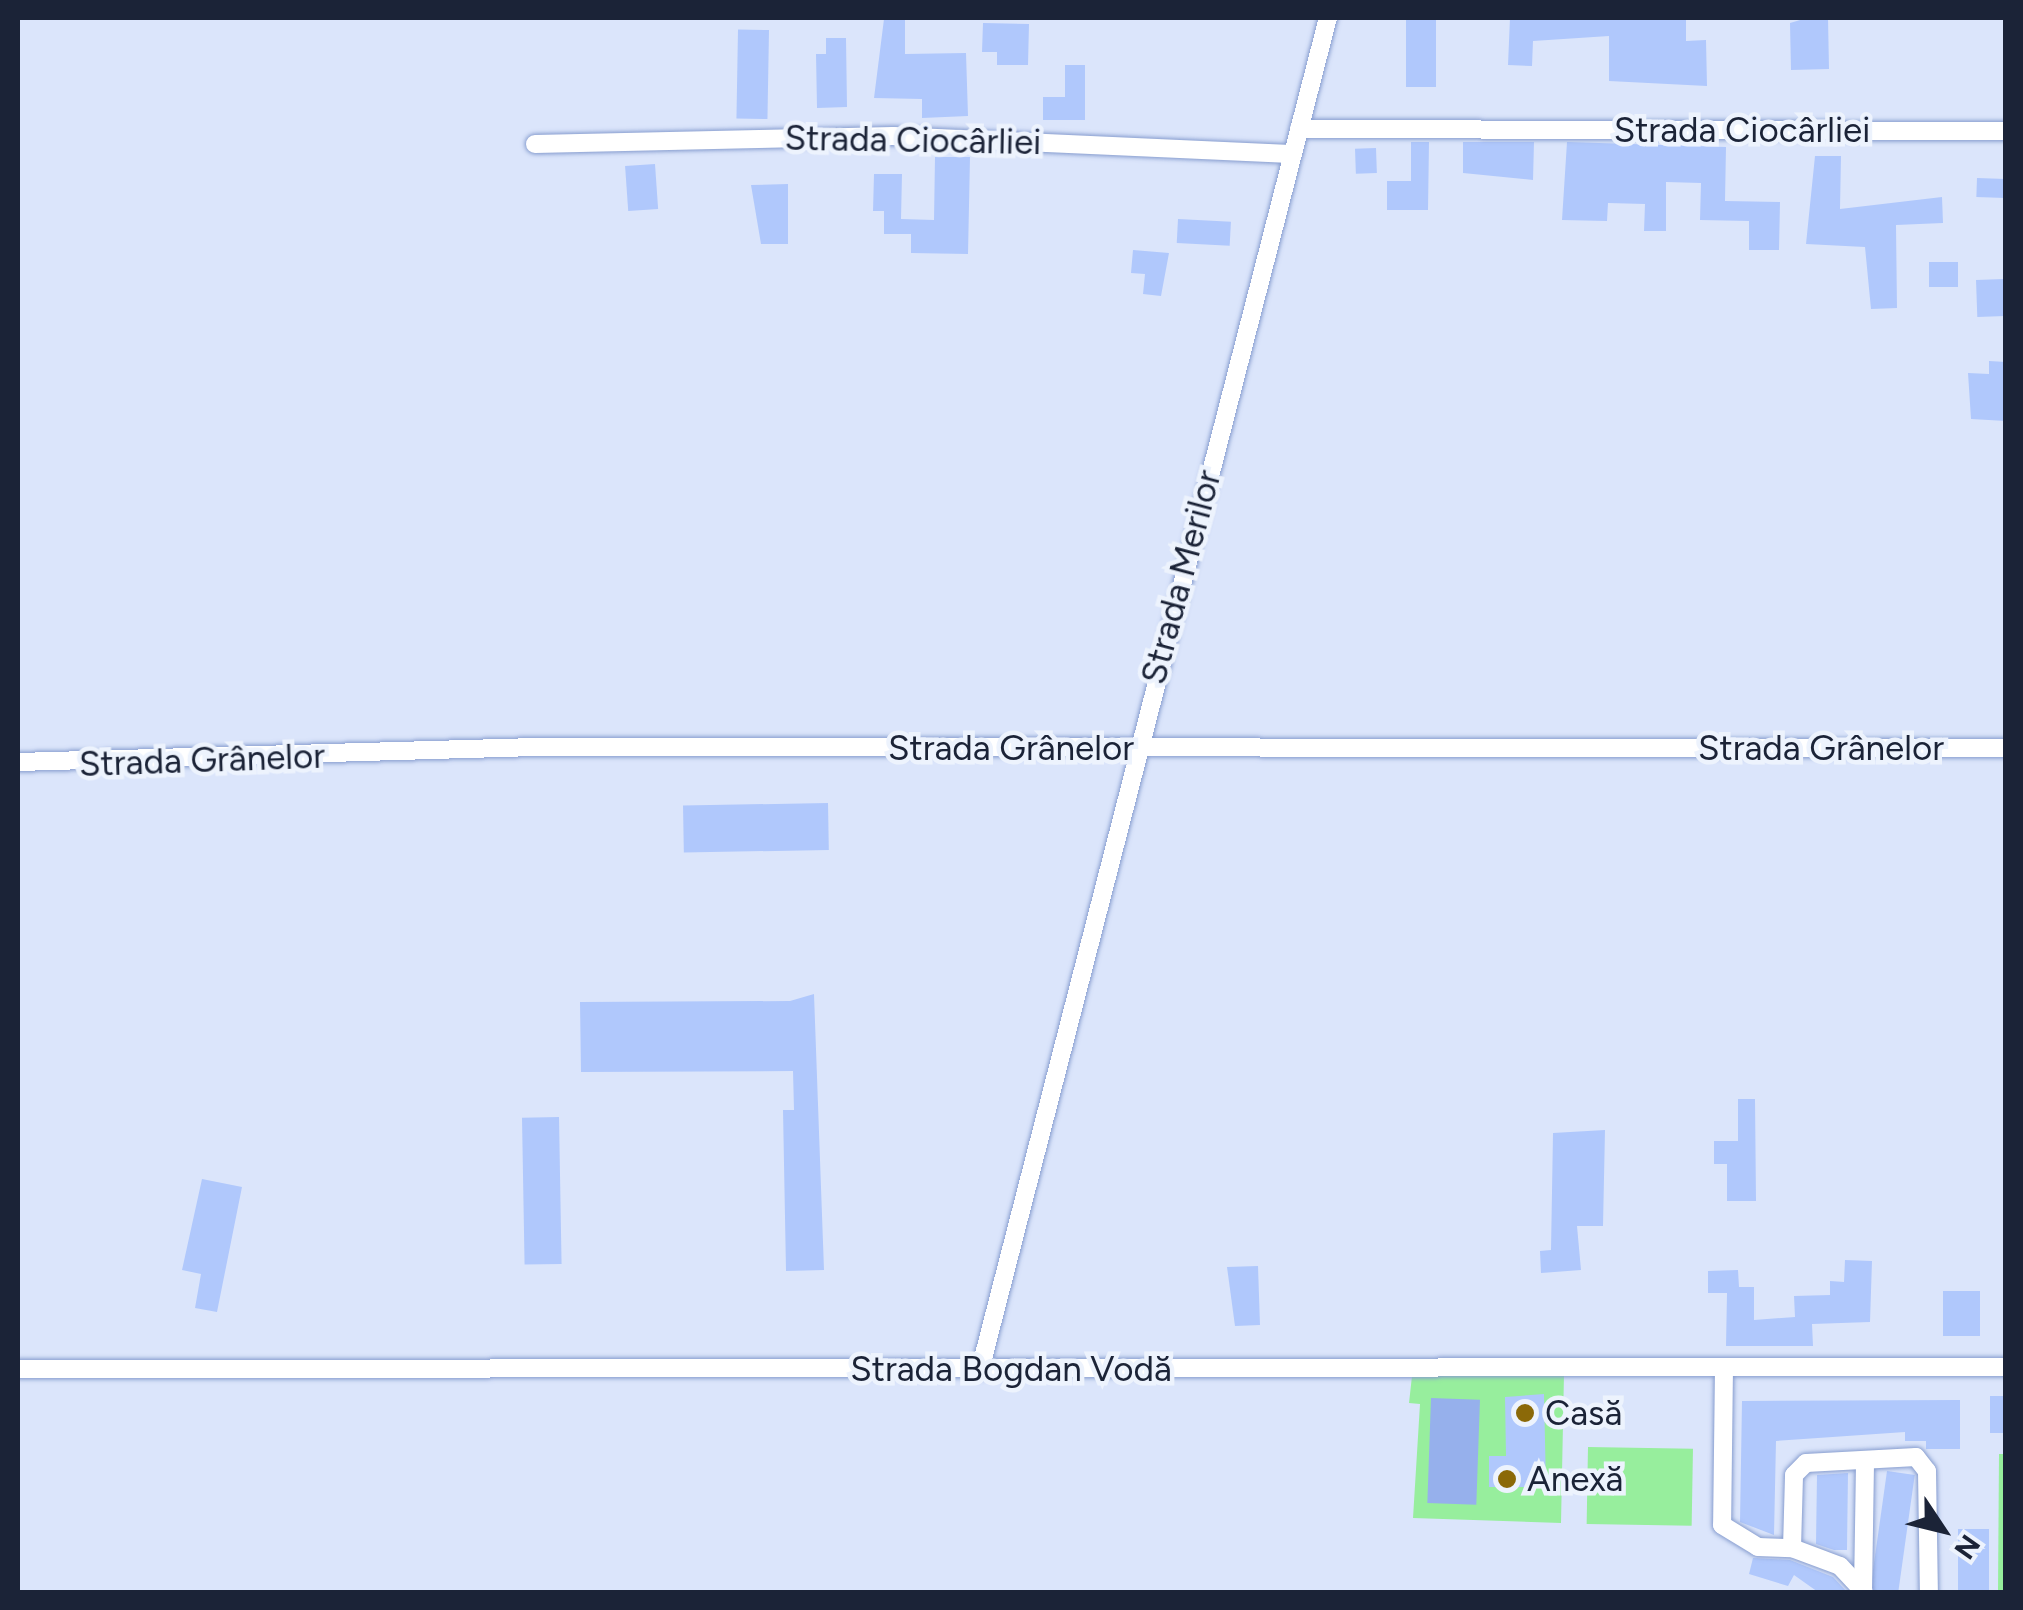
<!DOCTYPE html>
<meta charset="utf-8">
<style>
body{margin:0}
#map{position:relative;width:2023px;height:1610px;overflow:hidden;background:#dbe5fb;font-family:Figtree,sans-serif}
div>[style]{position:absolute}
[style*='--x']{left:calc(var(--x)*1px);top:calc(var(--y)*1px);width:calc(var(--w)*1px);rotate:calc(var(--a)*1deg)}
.green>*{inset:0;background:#97ee9d;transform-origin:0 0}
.water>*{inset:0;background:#96b0ec;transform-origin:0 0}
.building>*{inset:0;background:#b0c8fc;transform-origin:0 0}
.roads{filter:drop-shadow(0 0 2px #879dcf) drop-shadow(0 0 2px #879dcf)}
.street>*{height:18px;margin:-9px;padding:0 9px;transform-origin:9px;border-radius:9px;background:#fff}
.dots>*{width:28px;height:28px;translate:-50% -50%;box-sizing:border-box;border:5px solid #edf3fd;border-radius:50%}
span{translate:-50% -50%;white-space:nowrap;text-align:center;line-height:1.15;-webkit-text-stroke:9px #edf3fd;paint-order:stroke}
.street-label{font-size:35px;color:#1b2337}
.poi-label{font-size:35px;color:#1b2337}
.left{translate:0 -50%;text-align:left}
.frame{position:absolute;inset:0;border:20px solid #1b2337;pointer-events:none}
.north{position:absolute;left:1893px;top:1480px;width:100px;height:100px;-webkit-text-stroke:8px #edf3fd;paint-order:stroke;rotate:125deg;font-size:28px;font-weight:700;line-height:40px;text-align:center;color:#1b2337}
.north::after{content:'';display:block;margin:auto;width:35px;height:45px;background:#1b2337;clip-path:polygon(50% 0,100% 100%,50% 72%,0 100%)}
</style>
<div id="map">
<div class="green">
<i style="clip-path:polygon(1564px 1374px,1561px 1523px,1413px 1518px,1420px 1404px,1409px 1403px,1412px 1376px)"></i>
<i style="left:1588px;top:1447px;width:105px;height:77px;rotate:1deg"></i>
<i style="clip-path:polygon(1999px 1454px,2005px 1454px,2005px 1592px,1998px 1592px)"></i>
</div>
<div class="water">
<i style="left:1431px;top:1398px;width:49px;height:105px;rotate:2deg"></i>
</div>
<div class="building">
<i style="left:1406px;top:18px;width:30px;height:69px"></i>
<i style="clip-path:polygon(1510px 18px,1686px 18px,1686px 41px,1706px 40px,1707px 86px,1609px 81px,1609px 36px,1533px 41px,1532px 66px,1508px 65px)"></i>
<i style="clip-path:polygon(1807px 18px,1828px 18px,1829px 69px,1791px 70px,1790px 23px)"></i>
<i style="clip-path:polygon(884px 19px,905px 19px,905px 54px,966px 53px,968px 116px,922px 118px,922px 99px,874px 98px)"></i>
<i style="clip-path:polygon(983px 23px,1029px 24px,1028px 65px,997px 65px,997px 52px,982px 52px)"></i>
<i style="left:769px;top:30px;width:89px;height:31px;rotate:91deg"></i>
<i style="clip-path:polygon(826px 38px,846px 38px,847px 107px,817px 108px,816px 54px,826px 54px)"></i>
<i style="clip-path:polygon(1065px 65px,1085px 65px,1085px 120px,1043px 120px,1043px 97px,1065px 97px)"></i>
<i style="clip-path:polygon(1411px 142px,1429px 142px,1428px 210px,1387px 210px,1387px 181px,1411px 181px)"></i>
<i style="clip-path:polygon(1463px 142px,1534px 142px,1533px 180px,1463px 173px)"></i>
<i style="clip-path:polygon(1567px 142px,1726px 147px,1725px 201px,1780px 202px,1779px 250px,1749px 250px,1749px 221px,1700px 220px,1701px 183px,1666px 182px,1666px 231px,1644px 231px,1645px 204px,1608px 203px,1607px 221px,1562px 220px)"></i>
<i style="left:1376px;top:148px;width:25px;height:21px;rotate:88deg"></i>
<i style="clip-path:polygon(1815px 156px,1841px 156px,1840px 209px,1942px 197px,1943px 223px,1896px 225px,1897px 308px,1871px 309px,1865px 247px,1806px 244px)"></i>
<i style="clip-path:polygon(935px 157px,970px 157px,968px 254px,911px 253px,911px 234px,884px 234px,884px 211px,873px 211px,874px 174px,902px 174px,901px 219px,934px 220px)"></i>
<i style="left:655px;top:164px;width:45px;height:30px;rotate:86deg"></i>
<i style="left:1977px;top:178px;width:29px;height:19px;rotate:2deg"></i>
<i style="clip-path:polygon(788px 184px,788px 244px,761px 244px,751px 185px)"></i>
<i style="left:1178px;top:219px;width:53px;height:24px;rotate:3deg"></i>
<i style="clip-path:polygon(1133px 250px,1169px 253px,1161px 296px,1143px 294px,1145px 274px,1131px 273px)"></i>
<i style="left:1929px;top:262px;width:29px;height:25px"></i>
<i style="left:2004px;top:279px;width:37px;height:28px;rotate:88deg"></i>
<i style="clip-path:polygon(1989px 361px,2006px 362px,2006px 421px,1971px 419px,1968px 373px,1989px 374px)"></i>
<i style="left:828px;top:803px;width:47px;height:145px;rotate:89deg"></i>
<i style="clip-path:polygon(814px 994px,824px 1270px,786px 1271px,783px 1110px,794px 1110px,793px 1071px,581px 1072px,580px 1002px,790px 1001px)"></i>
<i style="clip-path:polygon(1738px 1099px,1755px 1099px,1756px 1201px,1727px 1201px,1727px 1164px,1714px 1164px,1714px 1141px,1738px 1141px)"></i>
<i style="left:559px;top:1117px;width:147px;height:37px;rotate:89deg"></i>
<i style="clip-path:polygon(1605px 1130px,1603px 1226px,1577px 1226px,1581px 1270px,1541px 1273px,1540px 1251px,1551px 1250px,1553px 1133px)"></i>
<i style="clip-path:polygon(202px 1179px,242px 1187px,217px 1312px,195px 1308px,201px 1274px,182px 1270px)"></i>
<i style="clip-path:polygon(1845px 1260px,1872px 1261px,1870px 1322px,1812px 1324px,1813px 1346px,1726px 1346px,1727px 1293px,1708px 1293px,1708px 1271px,1738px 1270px,1739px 1287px,1754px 1287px,1754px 1320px,1795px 1317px,1794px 1296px,1830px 1295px,1830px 1281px,1844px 1282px)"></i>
<i style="clip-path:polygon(1258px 1266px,1260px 1325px,1235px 1326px,1227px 1267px)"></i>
<i style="left:1943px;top:1291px;width:37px;height:45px"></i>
<i style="clip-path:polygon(1544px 1394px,1546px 1487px,1489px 1487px,1489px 1456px,1506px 1456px,1505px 1397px)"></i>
<i style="left:1990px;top:1396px;width:16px;height:37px"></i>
<i style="clip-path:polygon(1960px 1400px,1960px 1449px,1926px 1449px,1926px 1441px,1905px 1441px,1905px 1432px,1776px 1441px,1774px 1535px,1740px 1522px,1742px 1401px)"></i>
<i style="left:1887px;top:1471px;width:28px;height:121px;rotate:8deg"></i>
<i style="clip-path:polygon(1848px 1473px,1847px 1550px,1834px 1550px,1816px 1544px,1817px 1475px)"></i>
<i style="left:1958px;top:1529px;width:31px;height:63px"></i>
<i style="clip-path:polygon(1753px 1558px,1790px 1560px,1833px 1577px,1847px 1592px,1818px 1592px,1794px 1575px,1788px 1586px,1749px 1574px)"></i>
</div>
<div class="roads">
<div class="street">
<i style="--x:1299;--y:129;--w:707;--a:0.16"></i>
<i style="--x:535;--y:144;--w:358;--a:-1.3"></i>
<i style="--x:893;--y:136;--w:398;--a:2.6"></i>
<i style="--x:18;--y:762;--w:518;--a:-1.66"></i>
<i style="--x:536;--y:747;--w:1470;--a:0.04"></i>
<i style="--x:1724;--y:1368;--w:157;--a:90.7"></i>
<i style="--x:1722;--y:1525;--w:42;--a:31.4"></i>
<i style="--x:1758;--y:1547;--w:34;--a:2"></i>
<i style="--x:1792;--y:1548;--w:51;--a:20.6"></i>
<i style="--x:1840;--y:1566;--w:35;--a:47"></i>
<i style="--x:18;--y:1369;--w:1988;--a:-0.06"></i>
<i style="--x:980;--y:1370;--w:1396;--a:-75.57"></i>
<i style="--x:1792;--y:1548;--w:73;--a:-88.4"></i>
<i style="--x:1794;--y:1475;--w:17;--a:-45"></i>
<i style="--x:1806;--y:1463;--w:110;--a:-3.1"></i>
<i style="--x:1916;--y:1457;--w:18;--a:52"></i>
<i style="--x:1927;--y:1471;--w:121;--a:89.1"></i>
<i style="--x:1863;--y:1591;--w:131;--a:-89.1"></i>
</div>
</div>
<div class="dots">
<i style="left:1525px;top:1413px;background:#8b6908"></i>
<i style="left:1507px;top:1479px;background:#8b6908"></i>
</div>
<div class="street-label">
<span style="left:1742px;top:130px">Strada Ciocârliei</span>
<span style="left:913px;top:140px;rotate:1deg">Strada Ciocârliei</span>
<span style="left:1181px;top:577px;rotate:-75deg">Strada Merilor</span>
<span style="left:1011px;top:748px">Strada Grânelor</span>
<span style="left:1821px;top:748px">Strada Grânelor</span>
<span style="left:202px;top:760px;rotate:-2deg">Strada Grânelor</span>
<span style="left:1011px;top:1369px">Strada Bogdan Vodă</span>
</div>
<div class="poi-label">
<span class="left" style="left:1545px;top:1413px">Casă</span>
<span class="left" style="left:1527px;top:1479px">Anexă</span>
</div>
<div class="frame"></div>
<div class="north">N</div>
</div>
